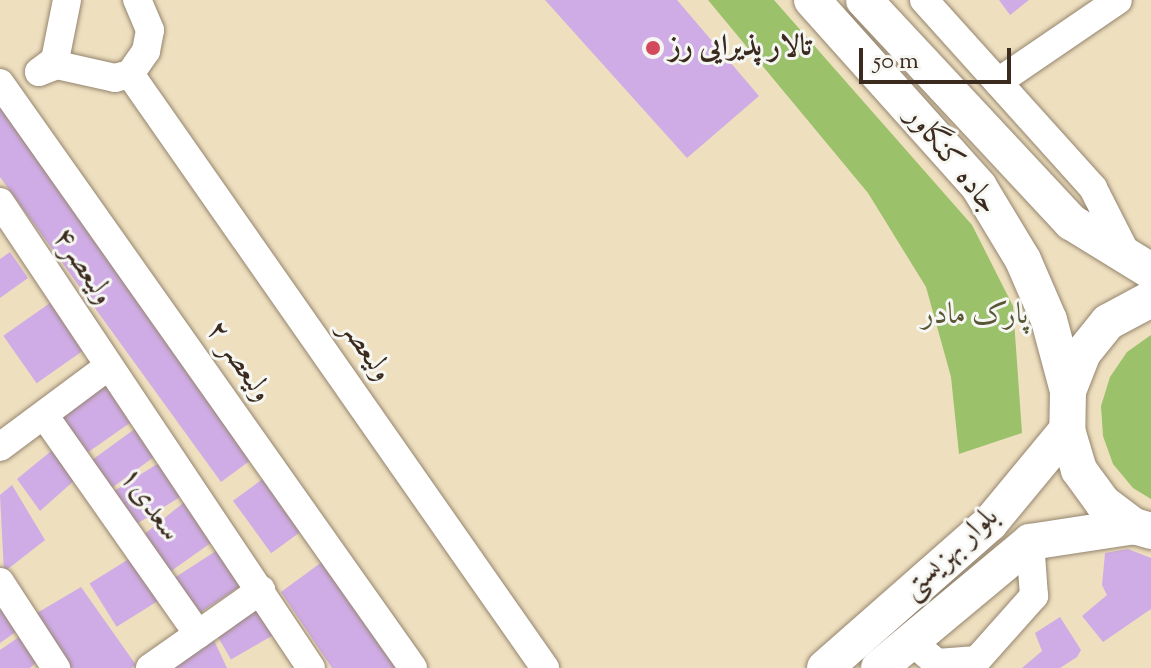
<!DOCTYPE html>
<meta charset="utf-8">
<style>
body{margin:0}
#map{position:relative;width:1151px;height:668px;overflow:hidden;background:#eedfbf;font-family:"Sorts Mill Goudy",Amiri,serif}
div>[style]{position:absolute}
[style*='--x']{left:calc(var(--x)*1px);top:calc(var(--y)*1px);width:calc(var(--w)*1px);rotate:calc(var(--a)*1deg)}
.green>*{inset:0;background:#9bc16b}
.building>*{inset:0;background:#cface5;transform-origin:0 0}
.roads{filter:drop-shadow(0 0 2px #94846e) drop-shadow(0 0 2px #94846e)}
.minor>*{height:28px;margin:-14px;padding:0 14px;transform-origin:14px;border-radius:14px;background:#fff}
.major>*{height:36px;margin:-18px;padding:0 18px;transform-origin:18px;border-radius:18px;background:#fff}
.dots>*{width:22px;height:22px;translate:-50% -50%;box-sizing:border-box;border:4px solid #f6f6f2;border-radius:50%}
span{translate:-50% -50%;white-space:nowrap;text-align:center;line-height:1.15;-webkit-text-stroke:6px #f6f6f2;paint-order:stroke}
.poi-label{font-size:30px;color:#3b2a1e;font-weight:700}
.left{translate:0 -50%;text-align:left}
.street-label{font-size:30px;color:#3b2a1e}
.park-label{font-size:30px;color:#585735}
.scale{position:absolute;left:859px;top:48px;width:152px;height:36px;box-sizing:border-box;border:4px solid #3b2a1e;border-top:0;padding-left:10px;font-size:24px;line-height:28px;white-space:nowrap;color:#3b2a1e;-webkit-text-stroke:6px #f6f6f2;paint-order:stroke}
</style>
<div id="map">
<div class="green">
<i style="clip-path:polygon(708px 0,774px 0,972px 225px,1013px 306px,1022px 433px,959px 454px,951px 377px,926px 287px,868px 193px)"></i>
<i style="clip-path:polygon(1151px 335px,1151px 499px,1133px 488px,1113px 464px,1103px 436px,1101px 406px,1110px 377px,1127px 352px)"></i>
</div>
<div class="building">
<i style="clip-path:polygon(545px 0,677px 0,759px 96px,687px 158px)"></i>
<i style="clip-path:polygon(999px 0,1029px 0,1010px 15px)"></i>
<i style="clip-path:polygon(10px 100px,255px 457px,221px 482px,0 177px,0 107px)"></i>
<i style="clip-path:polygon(10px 252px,28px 278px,0 298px,0 259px)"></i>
<i style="left:50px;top:303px;width:58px;height:57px;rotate:55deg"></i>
<i style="left:104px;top:380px;width:50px;height:58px;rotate:55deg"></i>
<i style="left:136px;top:428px;width:34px;height:56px;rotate:54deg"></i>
<i style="clip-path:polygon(56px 447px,76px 479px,40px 511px,17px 479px)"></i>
<i style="left:162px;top:461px;width:40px;height:56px;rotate:58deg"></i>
<i style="left:271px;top:473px;width:65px;height:47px;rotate:54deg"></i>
<i style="clip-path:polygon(12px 485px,45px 540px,4px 572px,0 495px)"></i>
<i style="clip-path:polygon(187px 500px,212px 542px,167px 574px,142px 536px)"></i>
<i style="left:219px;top:549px;width:43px;height:58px;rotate:57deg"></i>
<i style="clip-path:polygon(1128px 549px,1151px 558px,1151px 609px,1103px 642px,1082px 616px,1107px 595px,1102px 585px,1105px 553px)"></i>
<i style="left:132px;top:557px;width:51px;height:50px;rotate:58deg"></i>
<i style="clip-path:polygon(326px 559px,404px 668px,332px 668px,281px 592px)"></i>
<i style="clip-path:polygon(81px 587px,136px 665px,131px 668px,71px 668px,37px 613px)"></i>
<i style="left:259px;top:604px;width:34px;height:52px;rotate:60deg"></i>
<i style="clip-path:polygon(2px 609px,17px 631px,0 643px,0 610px)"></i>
<i style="clip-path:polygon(1060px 617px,1081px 650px,1077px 657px,1060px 668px,1022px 668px,1042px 651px,1035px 633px)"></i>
<i style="clip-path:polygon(211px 634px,227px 668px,169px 668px)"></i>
<i style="clip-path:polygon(19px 637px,37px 662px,30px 668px,0 668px,0 650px)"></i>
</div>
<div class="roads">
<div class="minor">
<i style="--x:67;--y:0;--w:61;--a:101.3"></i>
<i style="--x:55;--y:60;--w:20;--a:143"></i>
<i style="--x:39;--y:72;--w:19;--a:-21"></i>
<i style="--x:57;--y:65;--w:59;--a:12.6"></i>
<i style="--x:115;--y:78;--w:16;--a:-15"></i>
<i style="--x:130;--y:74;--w:28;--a:-55"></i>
<i style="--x:146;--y:51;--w:21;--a:-79"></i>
<i style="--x:150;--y:30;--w:33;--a:-113"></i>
<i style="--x:924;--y:0;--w:253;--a:48"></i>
<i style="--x:1093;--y:188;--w:75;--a:63.1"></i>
<i style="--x:130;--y:74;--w:725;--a:55.06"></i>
<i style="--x:998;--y:82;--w:145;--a:-34.3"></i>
<i style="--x:0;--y:83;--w:716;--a:54.78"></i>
<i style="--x:0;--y:202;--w:560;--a:56.28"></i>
<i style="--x:44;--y:415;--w:268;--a:54.9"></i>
<i style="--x:0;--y:447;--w:132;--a:-36.7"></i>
<i style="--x:0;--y:582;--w:103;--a:56.9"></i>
<i style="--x:912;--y:642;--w:33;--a:40"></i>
<i style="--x:937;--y:663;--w:40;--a:-4.3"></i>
<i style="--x:977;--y:660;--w:86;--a:-48.3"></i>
<i style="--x:1034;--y:596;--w:54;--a:-94.2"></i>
<i style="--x:150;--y:668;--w:136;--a:-35.1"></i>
</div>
<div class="major">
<i style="--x:812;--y:0;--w:251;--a:48.2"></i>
<i style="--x:979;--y:187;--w:85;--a:58.9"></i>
<i style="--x:1023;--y:260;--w:65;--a:66.6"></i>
<i style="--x:1049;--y:320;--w:73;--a:75"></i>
<i style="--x:864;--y:0;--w:304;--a:47"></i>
<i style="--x:1071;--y:222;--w:94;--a:31.5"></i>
<i style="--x:1151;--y:299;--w:49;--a:151.9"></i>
<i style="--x:1108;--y:322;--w:40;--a:129"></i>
<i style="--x:1083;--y:353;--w:41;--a:111.5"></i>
<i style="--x:1068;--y:391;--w:39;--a:91"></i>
<i style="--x:1067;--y:430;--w:42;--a:73.3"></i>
<i style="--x:1079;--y:470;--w:41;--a:54"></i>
<i style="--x:1103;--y:503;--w:39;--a:37"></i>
<i style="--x:1134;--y:526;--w:18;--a:16"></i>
<i style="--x:825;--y:668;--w:220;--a:-41.3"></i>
<i style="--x:990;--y:523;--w:121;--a:-50.4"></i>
<i style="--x:879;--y:668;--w:197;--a:-39.8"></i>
<i style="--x:1030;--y:542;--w:105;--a:-8.7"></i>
</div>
</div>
<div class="dots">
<i style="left:653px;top:48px;background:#d1495b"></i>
</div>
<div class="poi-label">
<span class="left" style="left:669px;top:48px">تالار پذیرایی رز</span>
</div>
<div class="street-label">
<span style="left:951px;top:161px;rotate:51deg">جاده کنگاور</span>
<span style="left:82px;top:267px;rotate:57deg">ولیعصر۴</span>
<span style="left:365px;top:351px;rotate:55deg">ولیعصر</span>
<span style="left:238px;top:362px;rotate:55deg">ولیعصر ۲</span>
<span style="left:149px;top:505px;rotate:55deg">سعدی۱</span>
<span style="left:951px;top:554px;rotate:-43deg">بلوار بهزیستی</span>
</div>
<div class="park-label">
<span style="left:975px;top:316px">پارک مادر</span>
</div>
<div class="scale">50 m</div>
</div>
